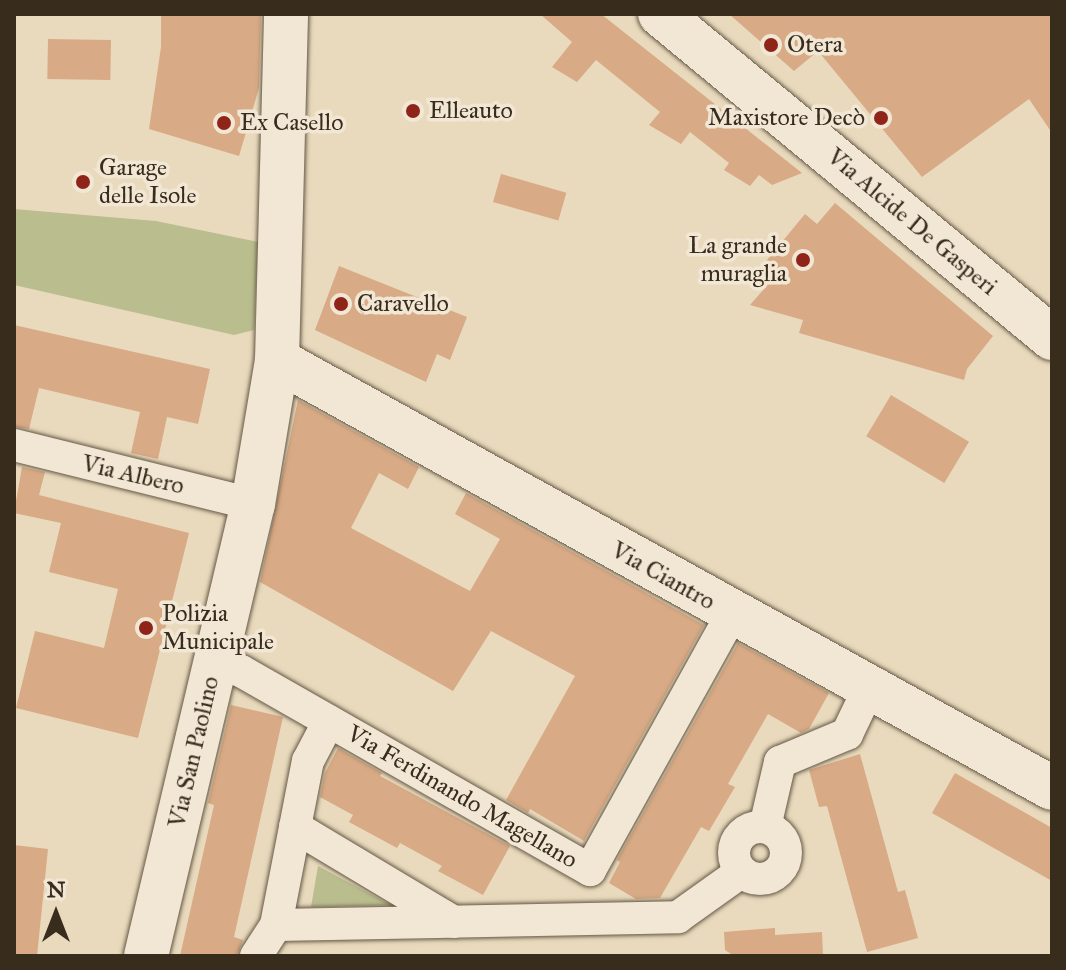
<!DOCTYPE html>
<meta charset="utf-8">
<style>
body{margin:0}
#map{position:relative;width:1066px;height:970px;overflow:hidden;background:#e9dabd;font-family:"IM FELL Great Primer",serif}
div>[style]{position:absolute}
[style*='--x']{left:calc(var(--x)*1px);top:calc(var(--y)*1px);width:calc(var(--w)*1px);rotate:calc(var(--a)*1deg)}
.green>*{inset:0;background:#babe8e}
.building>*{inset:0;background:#d8aa85;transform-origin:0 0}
.roads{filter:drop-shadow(0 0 2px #645845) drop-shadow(0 0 2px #645845)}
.street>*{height:32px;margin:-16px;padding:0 16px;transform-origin:16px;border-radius:16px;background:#f1e7d4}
.street>.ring{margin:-16px;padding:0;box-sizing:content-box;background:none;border:32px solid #f1e7d4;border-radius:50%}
.secondary>*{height:44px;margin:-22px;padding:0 22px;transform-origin:22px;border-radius:22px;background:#f1e7d4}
.dots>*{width:22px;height:22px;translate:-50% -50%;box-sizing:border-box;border:4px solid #f1e7d4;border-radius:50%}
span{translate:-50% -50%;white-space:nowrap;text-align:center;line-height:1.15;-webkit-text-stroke:7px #f1e7d4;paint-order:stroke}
.poi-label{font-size:24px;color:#382c1d}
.left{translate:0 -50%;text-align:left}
.right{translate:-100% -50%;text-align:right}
.street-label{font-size:24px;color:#382c1d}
.frame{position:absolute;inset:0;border:16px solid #382c1d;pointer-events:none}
.north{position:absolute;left:16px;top:874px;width:80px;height:80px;-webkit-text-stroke:6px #f1e7d4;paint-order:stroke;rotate:0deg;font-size:22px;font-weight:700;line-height:32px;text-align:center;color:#382c1d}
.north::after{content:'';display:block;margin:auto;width:28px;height:36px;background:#382c1d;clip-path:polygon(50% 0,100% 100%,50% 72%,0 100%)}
</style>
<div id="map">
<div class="green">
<i style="clip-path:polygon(14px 209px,156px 221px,258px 242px,254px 330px,234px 335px,14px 285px)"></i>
<i style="clip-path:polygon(318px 866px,391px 905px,311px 907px)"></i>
</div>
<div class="building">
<i style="clip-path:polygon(161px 14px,261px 14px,259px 88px,239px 156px,149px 129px,161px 47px)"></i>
<i style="clip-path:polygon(540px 14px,601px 14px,802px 173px,772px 185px,759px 175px,750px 186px,724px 170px,729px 163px,690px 132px,681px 144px,649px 125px,660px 112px,596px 60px,577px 82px,552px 67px,572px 42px)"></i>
<i style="clip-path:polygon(729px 14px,1052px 14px,1052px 133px,1029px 99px,922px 177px,818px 51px,794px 71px)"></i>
<i style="left:48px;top:39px;width:63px;height:40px;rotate:1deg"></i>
<i style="left:501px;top:174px;width:68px;height:29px;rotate:16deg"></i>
<i style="clip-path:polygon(835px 203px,993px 336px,967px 369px,964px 380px,799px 333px,803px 320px,750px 305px,770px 282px,757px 272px,805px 214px,817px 224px)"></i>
<i style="clip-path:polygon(339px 266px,467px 317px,450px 360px,437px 354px,426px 382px,315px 330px)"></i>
<i style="clip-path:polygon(14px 325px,210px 369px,198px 424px,167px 417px,158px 459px,131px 453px,140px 412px,39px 388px,29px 429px,14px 427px)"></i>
<i style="left:891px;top:395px;width:91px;height:48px;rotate:31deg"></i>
<i style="clip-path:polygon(298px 400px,419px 467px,408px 489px,379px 473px,351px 528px,470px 591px,500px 539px,455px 514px,466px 493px,704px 625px,584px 841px,530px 809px,528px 813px,506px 800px,575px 676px,491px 631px,453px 691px,260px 582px)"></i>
<i style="clip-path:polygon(22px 467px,45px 472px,39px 495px,189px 533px,138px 738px,16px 708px,35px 631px,104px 648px,118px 589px,49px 572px,61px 523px,14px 513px)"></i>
<i style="clip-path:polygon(738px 643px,829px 693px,809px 729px,801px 733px,768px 714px,728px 784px,735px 787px,709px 831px,701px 827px,660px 898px,636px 899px,609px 883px,620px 862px,617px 860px)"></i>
<i style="clip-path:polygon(231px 705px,283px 717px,234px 937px,243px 940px,237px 956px,180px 956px,214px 805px,208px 803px)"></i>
<i style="clip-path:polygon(338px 748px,382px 773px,380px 776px,510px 846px,483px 895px,438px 871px,442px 866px,400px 843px,397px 848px,349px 822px,353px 815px,320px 797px,325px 773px)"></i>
<i style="clip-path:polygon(860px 754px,898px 892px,905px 890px,918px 938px,867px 952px,827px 806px,819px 807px,809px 770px)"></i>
<i style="clip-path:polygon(955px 773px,1052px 828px,1052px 881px,932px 813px)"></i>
<i style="clip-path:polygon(14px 845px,48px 849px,37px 956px,14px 956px)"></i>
<i style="clip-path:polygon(775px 928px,775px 935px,822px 932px,823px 956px,734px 956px,725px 950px,724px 932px)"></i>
</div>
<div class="roads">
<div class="street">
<i style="--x:14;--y:445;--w:246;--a:13.9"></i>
<i style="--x:215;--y:663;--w:27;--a:17"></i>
<i style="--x:241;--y:671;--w:402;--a:29.7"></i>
<i style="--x:590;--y:870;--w:293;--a:-61"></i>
<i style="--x:295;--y:827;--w:185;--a:30.9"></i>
<i style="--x:765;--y:827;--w:67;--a:-77"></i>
<i style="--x:780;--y:762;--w:73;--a:-22.7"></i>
<i style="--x:847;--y:734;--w:51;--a:-64.4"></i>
<i class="ring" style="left:734px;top:827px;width:20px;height:20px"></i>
<i style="--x:276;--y:925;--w:402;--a:-1.1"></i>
<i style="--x:678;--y:917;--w:77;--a:-35.5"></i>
<i style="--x:256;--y:956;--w:37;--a:-57"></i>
<i style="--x:276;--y:925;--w:167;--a:-79"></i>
<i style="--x:308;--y:761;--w:45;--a:-62.3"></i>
</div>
<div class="secondary">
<i style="--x:660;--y:14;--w:509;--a:39.57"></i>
<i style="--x:277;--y:360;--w:885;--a:28.91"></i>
<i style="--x:146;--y:956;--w:464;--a:-76.7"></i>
<i style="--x:253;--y:504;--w:146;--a:-80.5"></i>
<i style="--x:277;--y:360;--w:346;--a:-88.5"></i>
</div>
</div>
<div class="dots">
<i style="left:771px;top:45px;background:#8f2418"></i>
<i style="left:413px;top:111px;background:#8f2418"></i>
<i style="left:881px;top:118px;background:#8f2418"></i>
<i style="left:224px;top:123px;background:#8f2418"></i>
<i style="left:83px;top:182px;background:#8f2418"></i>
<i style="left:803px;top:260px;background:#8f2418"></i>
<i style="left:341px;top:304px;background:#8f2418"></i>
<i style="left:146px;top:628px;background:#8f2418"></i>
</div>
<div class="poi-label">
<span class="left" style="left:787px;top:45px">Otera</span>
<span class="left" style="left:429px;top:111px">Elleauto</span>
<span class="right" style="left:865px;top:118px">Maxistore Decò</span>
<span class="left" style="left:240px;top:123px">Ex Casello</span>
<span class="left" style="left:99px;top:182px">Garage<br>delle Isole</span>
<span class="right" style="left:787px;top:260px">La grande<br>muraglia</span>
<span class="left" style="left:357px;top:304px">Caravello</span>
<span class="left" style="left:162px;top:628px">Polizia<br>Municipale</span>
</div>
<div class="street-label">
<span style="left:912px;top:222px;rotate:40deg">Via Alcide De Gasperi</span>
<span style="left:133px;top:475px;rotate:13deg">Via Albero</span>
<span style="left:663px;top:576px;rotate:29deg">Via Ciantro</span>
<span style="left:194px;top:752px;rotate:-77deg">Via San Paolino</span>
<span style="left:462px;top:797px;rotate:30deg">Via Ferdinando Magellano</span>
</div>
<div class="frame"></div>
<div class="north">N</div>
</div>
